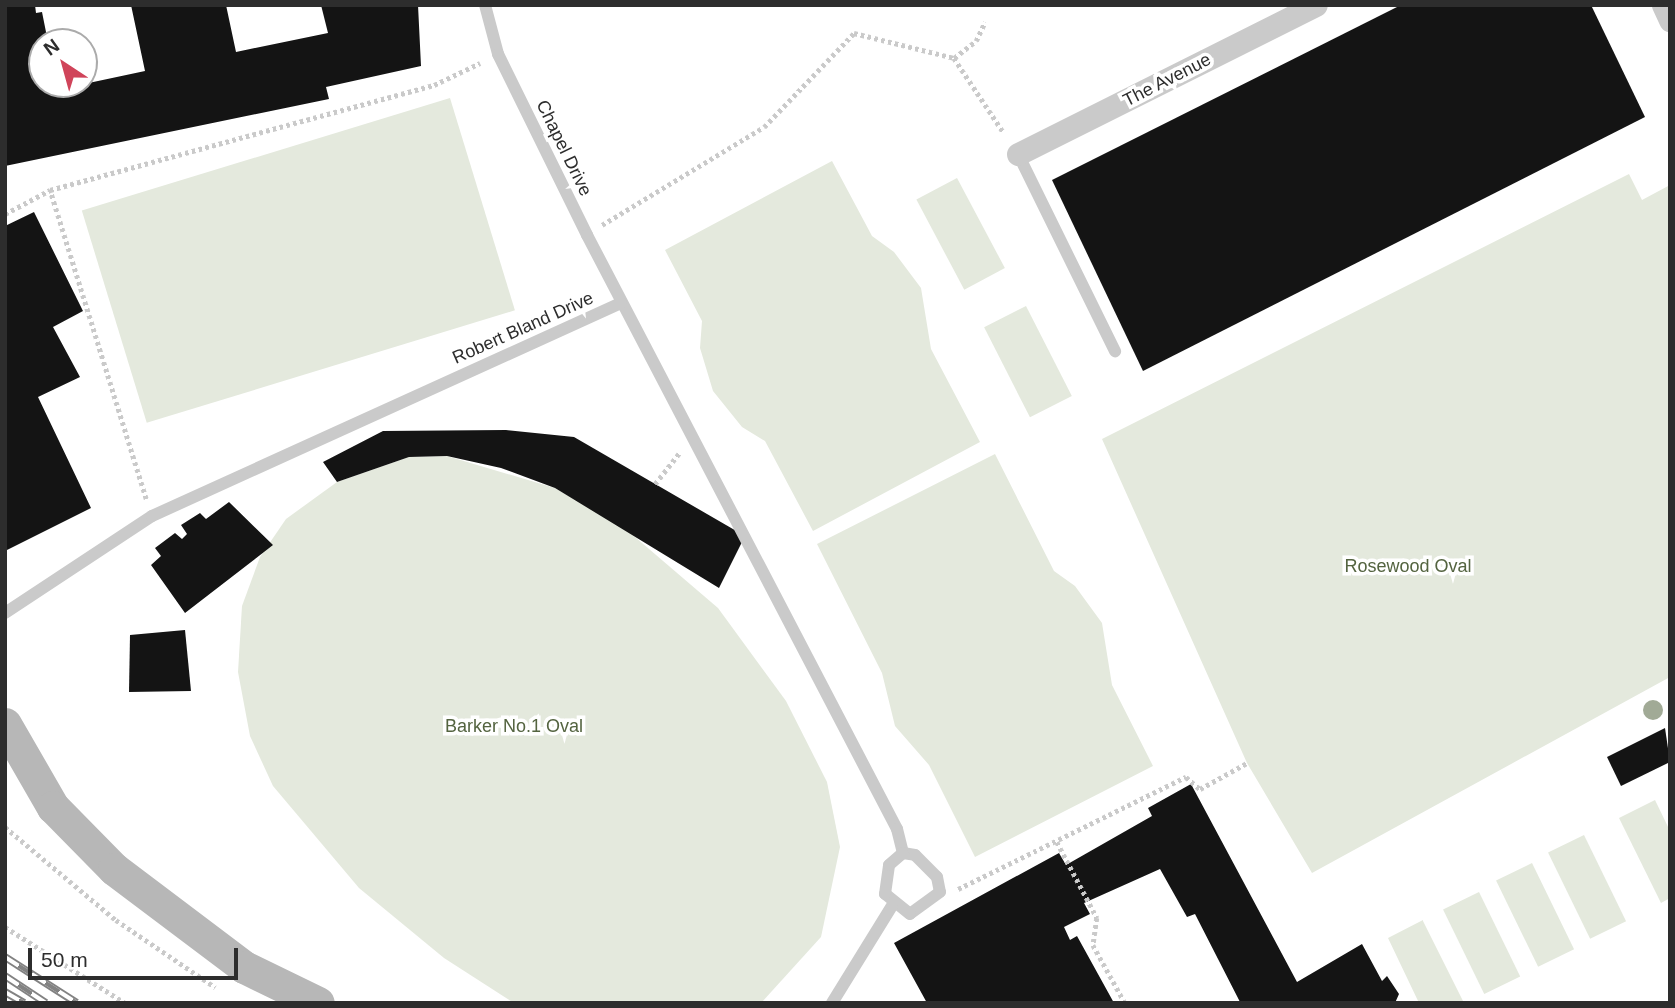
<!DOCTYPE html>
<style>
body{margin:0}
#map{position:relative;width:1675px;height:1008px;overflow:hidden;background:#fff;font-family:Helvetica,sans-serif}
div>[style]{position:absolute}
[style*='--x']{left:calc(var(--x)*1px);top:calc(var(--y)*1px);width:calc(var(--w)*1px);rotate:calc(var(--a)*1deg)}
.green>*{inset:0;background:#e4e9dd;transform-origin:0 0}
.building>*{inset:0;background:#141414}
.path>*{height:4.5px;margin-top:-2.25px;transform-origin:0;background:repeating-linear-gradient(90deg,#cacaca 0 3.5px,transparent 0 7px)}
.lane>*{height:12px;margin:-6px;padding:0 6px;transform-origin:6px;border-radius:6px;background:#cacaca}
.street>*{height:23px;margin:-11.5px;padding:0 11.5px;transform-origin:11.5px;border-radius:11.5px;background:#cacaca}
.secondary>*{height:33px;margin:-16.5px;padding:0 16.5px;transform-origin:16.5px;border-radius:16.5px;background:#b7b7b7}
.rail>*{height:8px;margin-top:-4px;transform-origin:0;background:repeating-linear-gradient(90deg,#fff 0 16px,#828282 0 32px);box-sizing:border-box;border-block:2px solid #828282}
.trees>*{width:20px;height:20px;margin:-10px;border-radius:50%;background:#a1aa96}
span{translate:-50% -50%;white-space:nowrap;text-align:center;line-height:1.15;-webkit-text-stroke:7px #fff;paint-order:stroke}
.street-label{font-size:18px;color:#2d2d2d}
.park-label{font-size:18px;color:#546440}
.frame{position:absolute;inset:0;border:7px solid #2d2d2d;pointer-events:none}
.north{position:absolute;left:28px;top:28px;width:70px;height:70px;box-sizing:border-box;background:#fff;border:2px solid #ababab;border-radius:50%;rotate:324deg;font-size:19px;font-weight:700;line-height:28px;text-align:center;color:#2d2d2d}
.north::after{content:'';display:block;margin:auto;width:24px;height:32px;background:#d0445a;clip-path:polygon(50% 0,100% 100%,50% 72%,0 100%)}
.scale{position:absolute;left:28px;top:948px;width:210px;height:32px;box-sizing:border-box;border:4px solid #2d2d2d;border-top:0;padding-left:9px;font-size:21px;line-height:24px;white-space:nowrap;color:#2d2d2d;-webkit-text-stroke:5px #fff;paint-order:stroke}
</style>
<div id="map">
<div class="green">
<i style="left:450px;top:98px;width:222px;height:385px;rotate:73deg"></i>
<i style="clip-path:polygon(832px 161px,872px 236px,894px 252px,921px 288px,931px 349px,980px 442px,813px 531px,765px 441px,742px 427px,713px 391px,700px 348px,702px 321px,665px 250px)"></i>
<i style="clip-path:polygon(1629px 174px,1642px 200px,1670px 185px,1670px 677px,1312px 873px,1247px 763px,1102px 439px)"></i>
<i style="left:957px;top:178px;width:102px;height:46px;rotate:62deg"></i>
<i style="left:1026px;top:306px;width:101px;height:47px;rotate:63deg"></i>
<i style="clip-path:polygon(995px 454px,1054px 571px,1075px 586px,1102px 623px,1112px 685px,1153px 766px,975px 857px,929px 765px,895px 726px,882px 673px,817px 544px)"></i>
<i style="clip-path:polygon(447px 456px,555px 488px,628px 531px,718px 608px,786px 701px,827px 782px,840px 847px,821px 937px,761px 1003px,514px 1003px,444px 958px,359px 888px,273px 786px,250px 736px,238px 672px,242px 606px,260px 557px,286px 519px,337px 482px,409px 457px)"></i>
<i style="clip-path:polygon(1655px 800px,1670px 831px,1670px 898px,1661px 903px,1619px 818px)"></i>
<i style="left:1584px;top:835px;width:96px;height:40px;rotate:64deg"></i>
<i style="left:1532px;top:863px;width:96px;height:40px;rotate:64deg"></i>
<i style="left:1479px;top:892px;width:94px;height:40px;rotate:64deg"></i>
<i style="clip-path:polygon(1423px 920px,1423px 921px,1464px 1003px,1419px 1003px,1388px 938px)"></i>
</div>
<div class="building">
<i style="clip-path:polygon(5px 5px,35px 5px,36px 13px,42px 12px,47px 37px,39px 39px,42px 84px,51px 91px,145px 71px,131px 5px,226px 5px,236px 52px,328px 33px,321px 5px,418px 5px,421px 66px,326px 87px,329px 99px,5px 166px)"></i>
<i style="clip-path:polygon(1401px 5px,1591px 5px,1645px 117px,1143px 371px,1052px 180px)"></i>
<i style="clip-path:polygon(34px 212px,83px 311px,53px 327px,80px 377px,38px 397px,91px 508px,5px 551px,5px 226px)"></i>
<i style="clip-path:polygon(506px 430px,574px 437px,745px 536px,719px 588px,555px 488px,501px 468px,447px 456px,409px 457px,337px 482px,323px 462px,383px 431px)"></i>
<i style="clip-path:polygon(229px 502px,273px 545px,185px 613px,151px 565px,161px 556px,155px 548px,175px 533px,182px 539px,187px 534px,181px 525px,200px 513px,206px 519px)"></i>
<i style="clip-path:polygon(185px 630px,191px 691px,129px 692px,130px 635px)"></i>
<i style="clip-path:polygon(1665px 728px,1670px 762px,1621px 786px,1607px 757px)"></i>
<i style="clip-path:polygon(1191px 784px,1297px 982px,1362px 944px,1382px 981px,1387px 976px,1399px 994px,1395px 1003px,1240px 1002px,1195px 914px,1187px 917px,1160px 869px,1084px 903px,1090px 914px,1064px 927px,1070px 940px,1077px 936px,1114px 1003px,927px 1003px,894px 943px,1059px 853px,1066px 865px,1152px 816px,1148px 808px)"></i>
</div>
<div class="path">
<i style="--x:954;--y:58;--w:90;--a:56.3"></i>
<i style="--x:5;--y:214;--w:51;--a:-28.1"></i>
<i style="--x:602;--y:225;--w:189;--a:-31.2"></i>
<i style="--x:764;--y:127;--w:130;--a:-46.2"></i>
<i style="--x:854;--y:33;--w:103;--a:14"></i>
<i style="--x:954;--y:58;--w:28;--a:-38"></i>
<i style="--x:976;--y:41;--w:21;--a:-65"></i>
<i style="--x:655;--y:484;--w:41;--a:-52"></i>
<i style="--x:146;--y:499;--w:324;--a:-107.3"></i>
<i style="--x:50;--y:190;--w:398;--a:-15.3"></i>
<i style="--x:434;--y:85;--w:51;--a:-25.6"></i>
<i style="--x:5;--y:827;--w:145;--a:40"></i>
<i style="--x:116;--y:920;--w:120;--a:34.1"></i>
<i style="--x:1057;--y:842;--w:86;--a:62.2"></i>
<i style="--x:1097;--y:918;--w:27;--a:98"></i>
<i style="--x:1093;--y:945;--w:66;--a:61.1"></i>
<i style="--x:958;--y:889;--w:254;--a:-26.2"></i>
<i style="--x:1186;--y:777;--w:18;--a:41"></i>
<i style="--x:1200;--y:789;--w:54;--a:-29"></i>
<i style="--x:5;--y:927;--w:142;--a:32.3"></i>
</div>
<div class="lane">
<i style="--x:485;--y:5;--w:51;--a:75.1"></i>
<i style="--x:498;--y:54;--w:202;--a:63.8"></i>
<i style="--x:587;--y:235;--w:670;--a:62.44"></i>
<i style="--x:897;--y:829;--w:25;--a:76"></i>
<i style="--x:903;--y:853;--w:12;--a:9"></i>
<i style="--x:915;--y:855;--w:31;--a:45"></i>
<i style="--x:937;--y:877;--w:15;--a:79"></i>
<i style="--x:940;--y:892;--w:37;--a:144"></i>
<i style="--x:910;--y:914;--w:32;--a:-141"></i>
<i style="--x:885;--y:894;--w:29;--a:-82"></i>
<i style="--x:889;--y:865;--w:18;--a:-41"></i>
<i style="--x:1018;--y:154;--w:220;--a:63.8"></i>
<i style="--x:5;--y:613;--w:176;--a:-33.4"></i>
<i style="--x:152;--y:516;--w:515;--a:-24.43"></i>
<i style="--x:832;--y:1003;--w:114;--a:-58.3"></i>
</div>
<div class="street">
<i style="--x:1663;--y:5;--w:17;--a:65"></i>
<i style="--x:1018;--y:154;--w:333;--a:-26.6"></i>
</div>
<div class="secondary">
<i style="--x:5;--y:724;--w:96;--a:60"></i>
<i style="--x:53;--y:807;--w:87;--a:45.5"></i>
<i style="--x:114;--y:869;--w:163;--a:37"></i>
<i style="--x:244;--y:967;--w:82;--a:25.9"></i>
</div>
<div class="rail">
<i style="--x:5;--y:957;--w:85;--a:32.6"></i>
<i style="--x:5;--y:976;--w:49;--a:33.4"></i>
<i style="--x:5;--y:992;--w:22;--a:30"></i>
</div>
<div class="trees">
<i style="left:1653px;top:710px"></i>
</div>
<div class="street-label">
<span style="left:1167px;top:80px;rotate:-27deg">The Avenue</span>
<span style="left:564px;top:148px;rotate:64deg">Chapel Drive</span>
<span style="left:523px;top:328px;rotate:-24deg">Robert Bland Drive</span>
</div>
<div class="park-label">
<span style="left:1408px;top:566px">Rosewood Oval</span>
<span style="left:514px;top:726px">Barker No.1 Oval</span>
</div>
<div class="frame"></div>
<div class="north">N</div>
<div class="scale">50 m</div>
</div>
